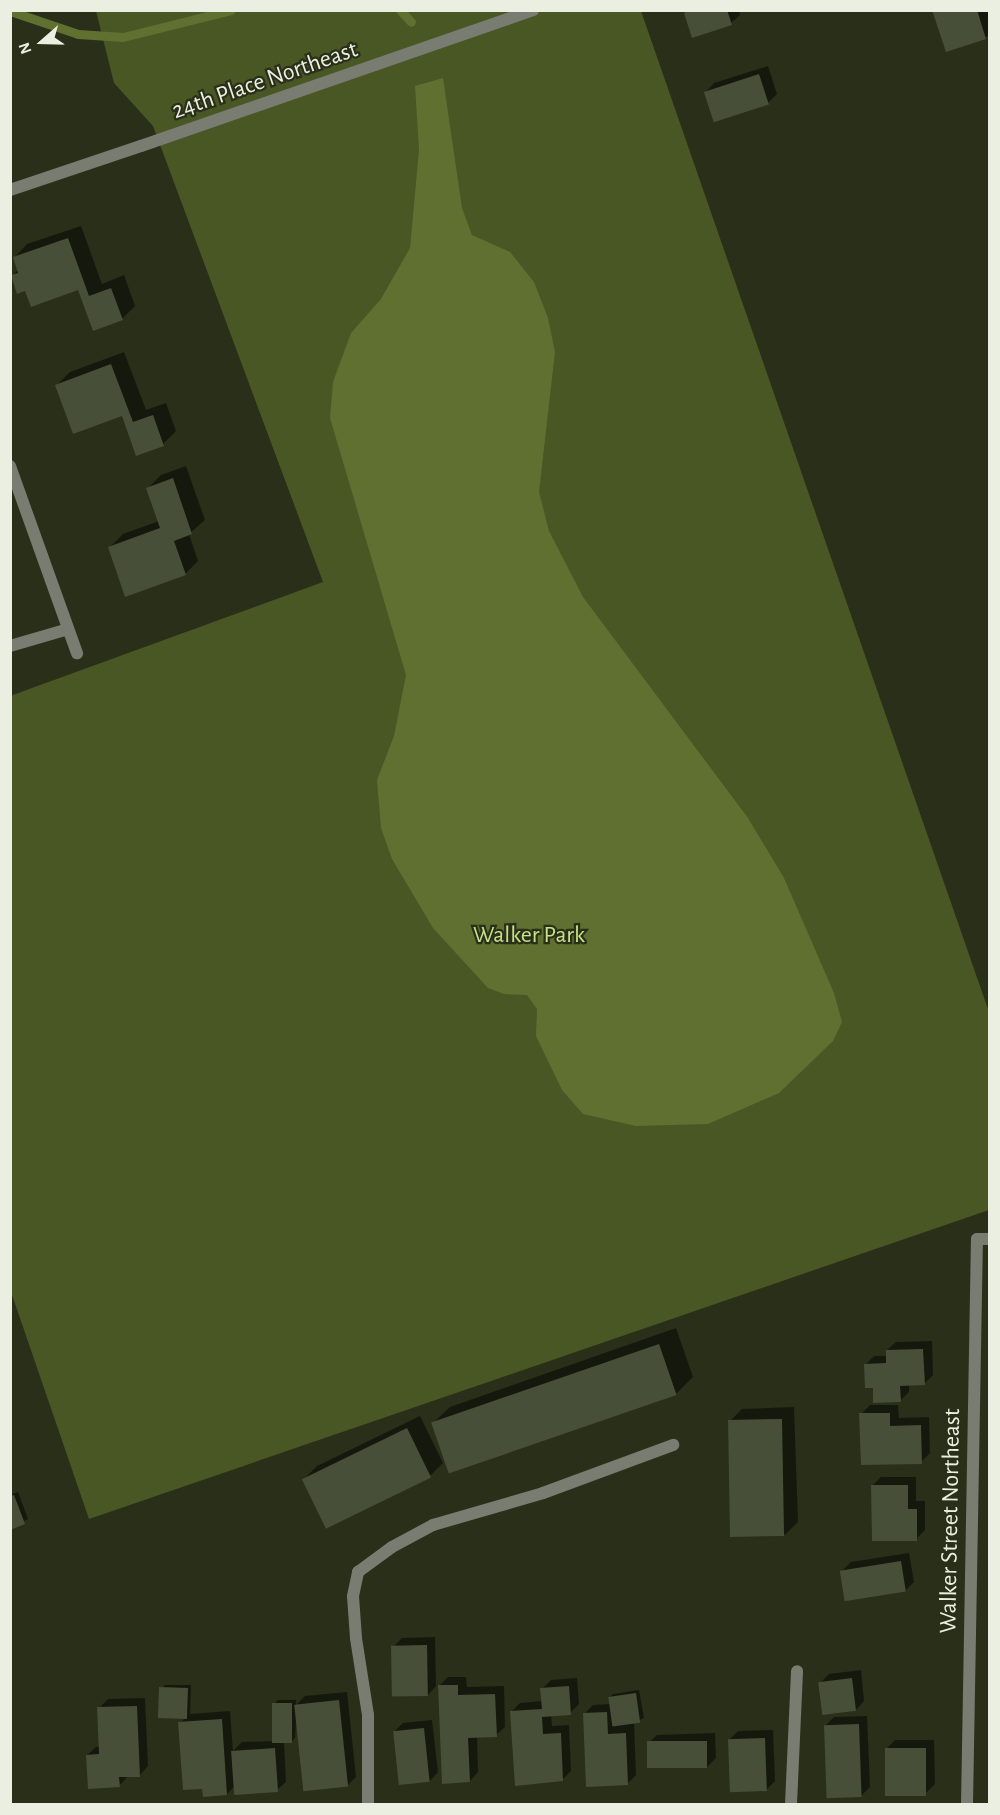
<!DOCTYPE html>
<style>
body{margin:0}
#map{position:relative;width:1000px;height:1815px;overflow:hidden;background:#292f19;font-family:"Alegreya Sans",sans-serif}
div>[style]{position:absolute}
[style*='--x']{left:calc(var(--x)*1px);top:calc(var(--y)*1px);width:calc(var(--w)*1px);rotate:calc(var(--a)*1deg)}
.green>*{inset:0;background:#495724}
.water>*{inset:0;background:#5f7031}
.shadow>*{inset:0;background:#0007}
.stream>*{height:9px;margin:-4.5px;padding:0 4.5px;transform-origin:4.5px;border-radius:4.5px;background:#5f7031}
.building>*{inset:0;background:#484f38;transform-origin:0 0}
.service>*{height:12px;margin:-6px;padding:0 6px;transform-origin:6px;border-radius:6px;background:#797c71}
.minor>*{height:12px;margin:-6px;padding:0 6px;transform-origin:6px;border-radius:6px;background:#797c71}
span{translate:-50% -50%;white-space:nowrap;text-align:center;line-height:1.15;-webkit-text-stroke:4.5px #292f19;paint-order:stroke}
.street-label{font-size:24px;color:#eaefe1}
.park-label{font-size:24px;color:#c6e185}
.frame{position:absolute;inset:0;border:12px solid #eaefe1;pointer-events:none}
.north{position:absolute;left:12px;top:12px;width:60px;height:60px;-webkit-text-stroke:4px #292f19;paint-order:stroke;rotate:250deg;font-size:16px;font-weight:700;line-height:24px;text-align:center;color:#eaefe1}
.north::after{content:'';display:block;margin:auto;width:21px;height:27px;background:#eaefe1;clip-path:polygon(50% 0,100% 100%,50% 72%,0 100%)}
</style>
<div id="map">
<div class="green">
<i style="clip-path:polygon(96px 11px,641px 11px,989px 1012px,989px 1210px,89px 1519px,11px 1292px,10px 696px,323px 582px,153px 126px,114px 83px)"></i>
</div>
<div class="water">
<i style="clip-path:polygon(443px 78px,462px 208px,472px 235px,510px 252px,534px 282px,548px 318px,555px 352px,539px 492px,549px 531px,583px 597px,748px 818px,784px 878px,834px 993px,842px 1022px,833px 1041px,779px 1093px,708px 1124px,636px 1126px,583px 1114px,562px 1090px,536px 1036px,537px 1009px,527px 995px,504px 994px,488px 988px,433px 928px,392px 859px,381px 828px,377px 780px,394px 736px,406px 675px,330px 418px,333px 382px,351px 333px,381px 299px,410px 248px,419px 150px,415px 86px)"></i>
</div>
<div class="shadow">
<i style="clip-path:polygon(689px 10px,739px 10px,740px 15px,731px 23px,686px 14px)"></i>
<i style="clip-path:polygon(934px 10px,988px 10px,990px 34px,985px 38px)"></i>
<i style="clip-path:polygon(768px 66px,777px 94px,769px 102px,715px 120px,706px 92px,714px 83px)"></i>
<i style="clip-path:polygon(81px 226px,102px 284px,124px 275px,135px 306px,122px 319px,94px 329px,79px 288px,26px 289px,13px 275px,18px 270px,14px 258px,27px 244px)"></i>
<i style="clip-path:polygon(124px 352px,146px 410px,166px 403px,176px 431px,163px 444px,137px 454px,123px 414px,57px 385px,70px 372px)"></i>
<i style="clip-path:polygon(186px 466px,205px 520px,189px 534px,198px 561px,185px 574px,110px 547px,123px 534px,159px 521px,148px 488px,161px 475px)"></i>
<i style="clip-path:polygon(676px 1328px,693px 1377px,676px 1394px,433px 1423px,450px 1407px)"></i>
<i style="clip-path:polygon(932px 1341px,933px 1375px,924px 1384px,909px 1384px,909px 1392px,900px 1401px,874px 1386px,865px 1365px,874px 1356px,888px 1356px,887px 1350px,896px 1342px)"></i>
<i style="clip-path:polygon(870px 1405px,898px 1405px,899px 1418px,929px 1417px,930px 1453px,921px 1462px,861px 1414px)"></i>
<i style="clip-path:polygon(794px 1407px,798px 1522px,785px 1535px,729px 1422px,742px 1409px)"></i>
<i style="clip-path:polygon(420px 1416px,443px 1463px,430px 1476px,304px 1479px,317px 1466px)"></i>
<i style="clip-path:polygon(881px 1477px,916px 1477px,916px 1501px,925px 1501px,925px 1530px,916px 1539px,872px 1486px)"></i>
<i style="clip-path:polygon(18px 1492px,28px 1519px,10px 1528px,10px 1495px)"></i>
<i style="clip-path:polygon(909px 1553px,914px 1582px,905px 1591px,842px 1571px,851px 1562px)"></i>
<i style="clip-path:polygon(435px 1637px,436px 1686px,428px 1695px,393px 1647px,402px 1638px)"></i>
<i style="clip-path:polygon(861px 1670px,864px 1701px,856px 1710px,820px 1683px,829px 1674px)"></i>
<i style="clip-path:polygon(448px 1677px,466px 1677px,467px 1687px,504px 1686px,505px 1727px,496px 1735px,477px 1736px,478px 1772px,470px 1781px,439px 1686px)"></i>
<i style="clip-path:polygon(577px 1678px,579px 1704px,570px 1713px,551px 1714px,552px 1726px,569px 1725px,571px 1771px,563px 1779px,511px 1712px,520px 1703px,543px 1701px,542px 1689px,551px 1680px)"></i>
<i style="clip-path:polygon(165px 1685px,191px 1685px,190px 1714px,230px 1711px,233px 1751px,242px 1742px,274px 1741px,274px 1704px,278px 1700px,296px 1700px,296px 1705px,305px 1696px,347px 1692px,356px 1777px,348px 1785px,296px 1721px,295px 1738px,291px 1742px,284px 1742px,286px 1782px,277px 1790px,235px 1786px,227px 1794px,180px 1723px,185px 1718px,161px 1689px)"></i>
<i style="clip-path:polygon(639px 1690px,644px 1718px,634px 1723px,636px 1775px,627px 1784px,585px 1713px,593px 1705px,610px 1704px,609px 1698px,613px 1694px)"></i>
<i style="clip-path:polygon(145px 1698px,148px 1766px,140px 1775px,128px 1776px,119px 1786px,87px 1755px,96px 1747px,101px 1746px,99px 1708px,108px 1699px)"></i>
<i style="clip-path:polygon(867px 1716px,870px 1787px,861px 1796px,825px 1726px,834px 1717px)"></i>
<i style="clip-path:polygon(432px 1720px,438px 1772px,430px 1781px,394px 1732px,403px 1723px)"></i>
<i style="clip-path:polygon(773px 1730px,775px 1781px,766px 1790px,729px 1740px,738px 1731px)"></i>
<i style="clip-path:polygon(715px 1733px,716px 1758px,707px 1767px,648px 1743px,657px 1735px)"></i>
<i style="clip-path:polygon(895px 1740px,934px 1740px,935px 1784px,926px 1793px,886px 1749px)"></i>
</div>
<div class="stream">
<i style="--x:400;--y:10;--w:16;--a:47"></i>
<i style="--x:10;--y:11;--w:72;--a:18.7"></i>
<i style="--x:78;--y:34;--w:45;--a:3.8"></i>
<i style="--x:123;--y:37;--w:111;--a:-14"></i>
</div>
<div class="building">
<i style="clip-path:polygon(692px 10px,727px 10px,732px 25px,692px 38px,684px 13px)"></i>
<i style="clip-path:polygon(932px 10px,977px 10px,986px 39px,946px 52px)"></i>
<i style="left:759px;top:74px;width:32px;height:58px;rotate:72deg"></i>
<i style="clip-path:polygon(68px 238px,89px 296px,111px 288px,123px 320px,93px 331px,78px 290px,31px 307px,25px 291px,17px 294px,11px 275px,18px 273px,13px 257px)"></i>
<i style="clip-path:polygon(111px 364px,133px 422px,153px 415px,164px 446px,136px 456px,122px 416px,73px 434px,55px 385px)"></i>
<i style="clip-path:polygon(173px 478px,192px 534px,174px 541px,186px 575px,125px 597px,108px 547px,160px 528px,146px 488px)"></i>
<i style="left:659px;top:1344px;width:54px;height:241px;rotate:71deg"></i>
<i style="clip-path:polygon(923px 1349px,925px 1385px,900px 1386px,901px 1402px,873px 1403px,873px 1388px,865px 1388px,864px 1364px,886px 1363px,886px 1350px)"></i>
<i style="clip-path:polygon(859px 1413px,890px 1413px,890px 1426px,921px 1425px,922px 1464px,861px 1465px)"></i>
<i style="left:782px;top:1419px;width:117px;height:54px;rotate:89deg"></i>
<i style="left:407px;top:1428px;width:55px;height:117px;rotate:64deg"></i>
<i style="clip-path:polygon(871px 1485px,908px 1485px,908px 1509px,917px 1509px,917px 1541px,872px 1541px)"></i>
<i style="clip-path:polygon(14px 1495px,25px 1524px,10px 1530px,10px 1496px)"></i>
<i style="left:901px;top:1561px;width:31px;height:62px;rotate:81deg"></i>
<i style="left:427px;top:1645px;width:51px;height:36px;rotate:89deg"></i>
<i style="left:852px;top:1678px;width:33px;height:34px;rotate:83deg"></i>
<i style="clip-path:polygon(438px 1685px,458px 1685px,458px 1695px,495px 1694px,497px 1737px,468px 1738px,470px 1782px,442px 1784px)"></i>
<i style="clip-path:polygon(569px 1686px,571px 1715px,542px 1717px,543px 1734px,561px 1733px,563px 1781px,515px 1786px,510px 1711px,542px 1709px,540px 1688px)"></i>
<i style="left:188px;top:1688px;width:31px;height:29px;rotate:92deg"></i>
<i style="left:636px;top:1693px;width:30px;height:28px;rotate:82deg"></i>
<i style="left:339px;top:1700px;width:87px;height:45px;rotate:84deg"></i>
<i style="left:272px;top:1703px;width:20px;height:40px"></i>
<i style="clip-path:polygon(137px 1706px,140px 1777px,119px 1777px,120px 1787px,88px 1789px,86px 1755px,99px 1754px,97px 1707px)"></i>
<i style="clip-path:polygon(607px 1712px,608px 1734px,626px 1733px,628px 1785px,586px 1787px,583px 1713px)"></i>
<i style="clip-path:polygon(222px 1719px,227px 1795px,203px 1797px,202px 1789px,183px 1790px,178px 1722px)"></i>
<i style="left:859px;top:1724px;width:73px;height:35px;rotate:88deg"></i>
<i style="left:424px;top:1728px;width:54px;height:31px;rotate:84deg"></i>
<i style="left:765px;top:1738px;width:53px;height:37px;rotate:88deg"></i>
<i style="left:707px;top:1741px;width:27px;height:60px;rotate:90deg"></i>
<i style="left:275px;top:1748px;width:44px;height:44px;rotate:86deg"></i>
<i style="left:885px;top:1748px;width:41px;height:48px"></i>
</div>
<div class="service">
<i style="--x:141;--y:146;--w:415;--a:-19.1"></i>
<i style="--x:10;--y:646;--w:60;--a:-16.3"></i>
<i style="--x:368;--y:1804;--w:89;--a:-90"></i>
<i style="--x:368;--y:1715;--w:78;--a:-98.9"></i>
<i style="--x:356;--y:1638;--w:42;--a:-94.1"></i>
<i style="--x:353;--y:1596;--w:25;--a:-78"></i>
<i style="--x:358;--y:1572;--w:42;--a:-36.3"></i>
<i style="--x:392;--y:1547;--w:47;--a:-28.2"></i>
<i style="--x:433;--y:1525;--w:115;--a:-16.2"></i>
<i style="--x:543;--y:1493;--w:139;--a:-20.3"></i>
<i style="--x:791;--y:1804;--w:133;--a:-87.4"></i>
</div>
<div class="minor">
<i style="--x:10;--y:190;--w:138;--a:-18.6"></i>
<i style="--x:10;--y:466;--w:199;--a:70.3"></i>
<i style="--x:967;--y:1804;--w:565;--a:-88.99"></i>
<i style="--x:977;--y:1239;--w:13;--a:0"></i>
</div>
<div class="street-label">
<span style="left:265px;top:81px;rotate:-19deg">24th Place Northeast</span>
<span style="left:951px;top:1521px;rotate:-89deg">Walker Street Northeast</span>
</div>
<div class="park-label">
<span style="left:529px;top:936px">Walker Park</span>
</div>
<div class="frame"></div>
<div class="north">N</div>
</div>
